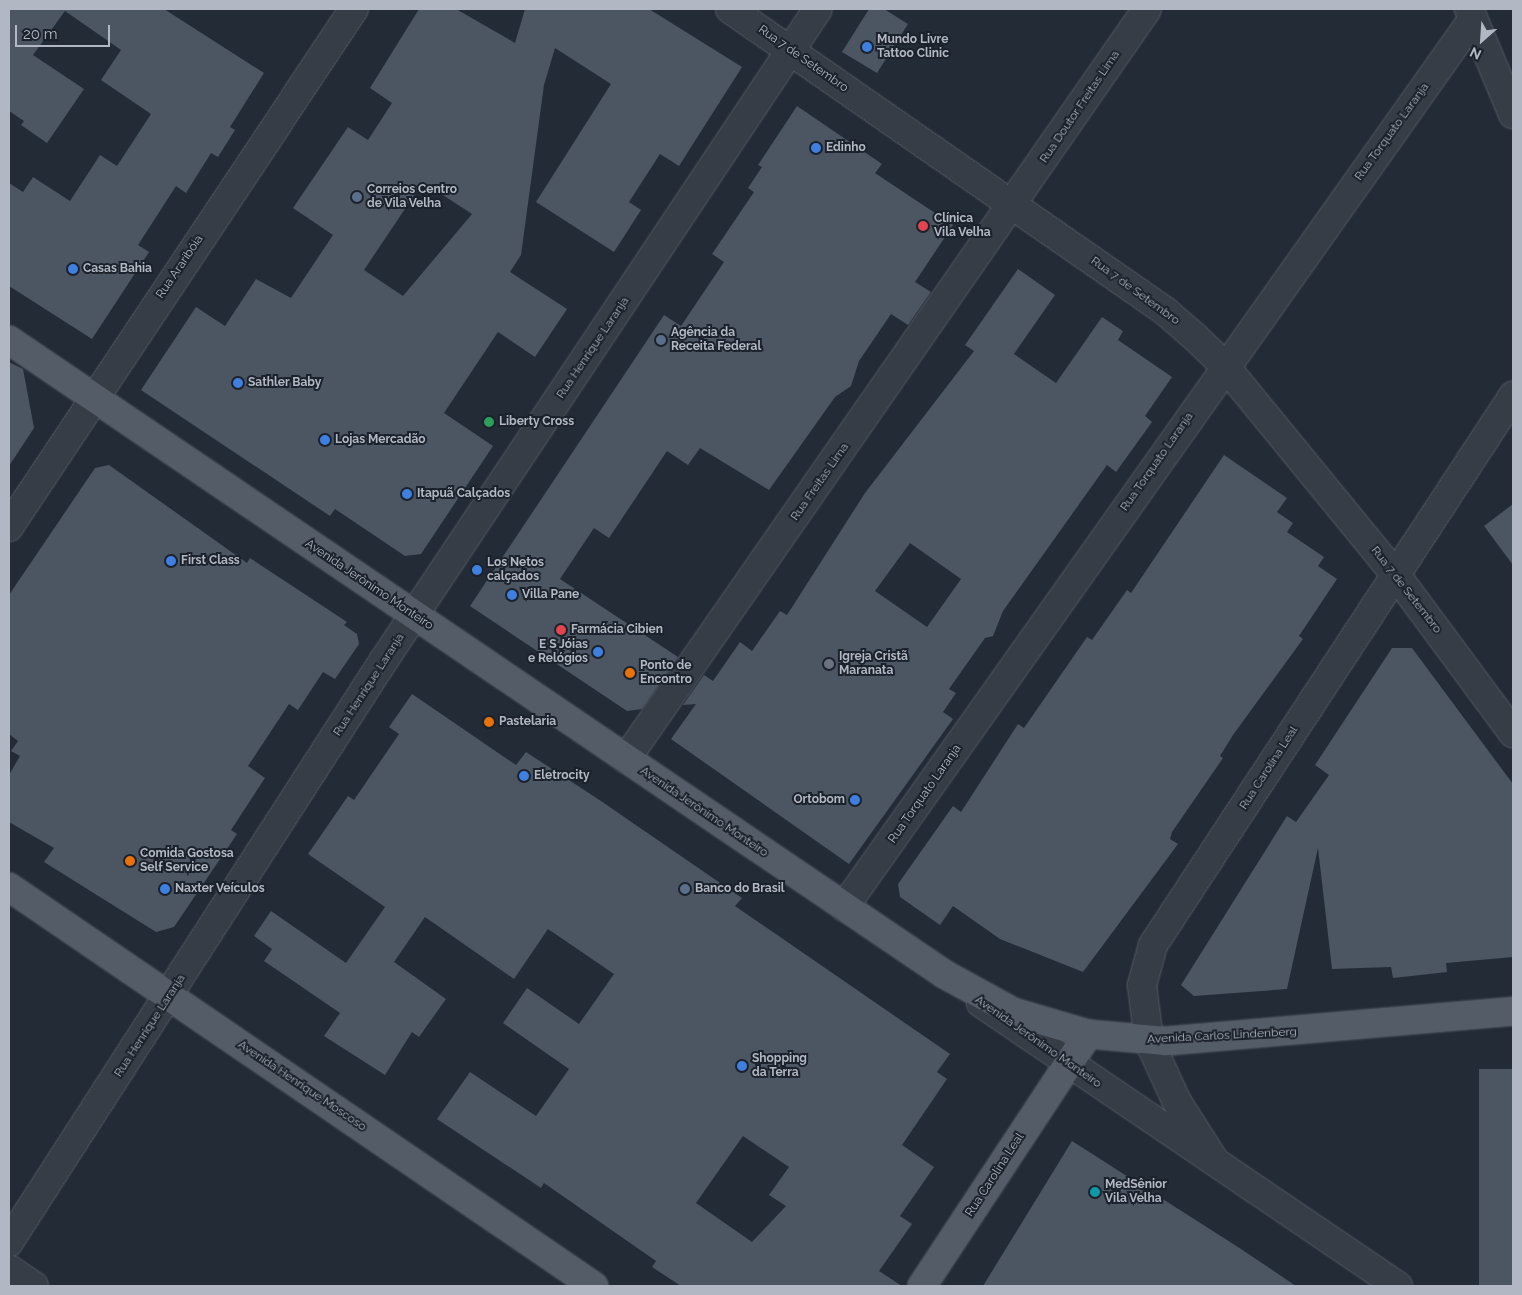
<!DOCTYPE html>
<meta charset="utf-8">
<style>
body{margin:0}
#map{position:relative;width:1522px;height:1295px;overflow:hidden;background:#232b36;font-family:Raleway,sans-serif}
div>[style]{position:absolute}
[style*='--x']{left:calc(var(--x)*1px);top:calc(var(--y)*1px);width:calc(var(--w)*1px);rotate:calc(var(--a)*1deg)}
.building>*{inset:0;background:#4b5662;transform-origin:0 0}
.roads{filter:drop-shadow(0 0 1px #545b65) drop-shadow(0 0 1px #545b65)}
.minor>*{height:28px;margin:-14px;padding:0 14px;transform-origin:14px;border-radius:14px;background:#363d47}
.major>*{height:28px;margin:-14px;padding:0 14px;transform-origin:14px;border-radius:14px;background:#545c67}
.dots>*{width:14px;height:14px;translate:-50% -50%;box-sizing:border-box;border:2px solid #1c222c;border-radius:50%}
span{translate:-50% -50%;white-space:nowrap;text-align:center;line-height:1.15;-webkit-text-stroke:4px #1c222c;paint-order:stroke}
.poi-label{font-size:12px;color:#b1b8c3;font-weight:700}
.left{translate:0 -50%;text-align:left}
.right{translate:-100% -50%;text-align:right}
.street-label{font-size:12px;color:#b1b8c3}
.frame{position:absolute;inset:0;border:10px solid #b1b8c3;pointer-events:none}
.north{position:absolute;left:1457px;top:15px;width:50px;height:50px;-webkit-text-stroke:4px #1c222c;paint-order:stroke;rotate:206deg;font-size:14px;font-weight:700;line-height:20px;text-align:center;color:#b1b8c3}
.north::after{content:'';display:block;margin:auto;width:18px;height:22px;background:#b1b8c3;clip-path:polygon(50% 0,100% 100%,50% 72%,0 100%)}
.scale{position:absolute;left:15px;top:25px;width:95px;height:22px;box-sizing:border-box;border:2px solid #b1b8c3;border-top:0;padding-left:6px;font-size:15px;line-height:18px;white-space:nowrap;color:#b1b8c3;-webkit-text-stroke:4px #1c222c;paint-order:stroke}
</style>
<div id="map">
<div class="building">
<i style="clip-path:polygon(9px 9px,164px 9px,264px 73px,230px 127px,235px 130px,218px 157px,211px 153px,186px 193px,176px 186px,138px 245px,149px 252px,92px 339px,9px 286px,9px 183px,23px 192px,33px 177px,70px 201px,100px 155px,117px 166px,151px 114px,101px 80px,121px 50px,65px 11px,33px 55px,84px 89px,47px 143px,21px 125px,24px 121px,9px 111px)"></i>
<i style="clip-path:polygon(evenodd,419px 9px,456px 9px,515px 43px,525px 9px,649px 9px,742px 67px,679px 166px,660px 154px,629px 202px,641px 210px,614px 252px,536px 202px,611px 84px,555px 48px,544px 85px,521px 255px,510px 272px,567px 309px,535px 357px,498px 332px,444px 413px,493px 446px,421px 554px,405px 556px,335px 509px,330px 516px,141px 390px,196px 307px,225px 326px,256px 279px,291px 298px,333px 235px,293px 208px,348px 127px,368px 140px,392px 103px,370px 88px,419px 9px,423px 182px,472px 214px,403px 296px,364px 270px,423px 182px)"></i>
<i style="clip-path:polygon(869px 9px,884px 9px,908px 24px,877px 73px,842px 52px)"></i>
<i style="clip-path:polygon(797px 106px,882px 164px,875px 173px,953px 225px,915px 282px,931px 292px,908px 325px,891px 314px,859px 361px,851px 386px,835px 397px,769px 490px,700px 448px,688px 465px,667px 451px,609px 538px,594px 528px,560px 579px,678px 657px,642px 709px,627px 711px,470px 606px,664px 315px,681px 326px,724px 262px,712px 254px,754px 192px,748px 188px,762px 167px,758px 165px)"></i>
<i style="clip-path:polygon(evenodd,1018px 269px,1055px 295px,1014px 354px,1056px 383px,1102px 317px,1123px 331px,1118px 340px,1172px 377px,1145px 416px,1152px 422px,1116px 472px,1107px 465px,1003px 611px,993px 636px,985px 638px,949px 689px,956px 693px,943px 712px,953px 719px,849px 864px,671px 739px,696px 704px,683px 705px,704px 675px,713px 681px,740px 642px,752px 651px,780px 611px,787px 615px,865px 493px,974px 351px,965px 345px,1018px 269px,910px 543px,961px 579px,927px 627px,875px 591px,910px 543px)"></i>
<i style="clip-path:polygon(9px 362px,23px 369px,34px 428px,9px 466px)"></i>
<i style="clip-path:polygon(1224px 455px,1287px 498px,1277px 512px,1293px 523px,1287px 532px,1324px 557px,1318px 566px,1337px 579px,1299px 636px,1303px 639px,1233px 735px,1220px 756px,1223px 758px,1172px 832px,1170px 839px,1178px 844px,1083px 972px,1000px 939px,953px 906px,940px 925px,900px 897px,898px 884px,953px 806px,961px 812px,1018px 724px,1024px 728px,1087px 637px,1092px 640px,1127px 590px,1131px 593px)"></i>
<i style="clip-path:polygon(109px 465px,247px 563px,250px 558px,347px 622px,344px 625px,357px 634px,359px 644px,335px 679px,323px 672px,298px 710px,289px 704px,248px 766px,265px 778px,231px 830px,237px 834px,174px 927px,156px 932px,44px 862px,54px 848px,9px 822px,9px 775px,20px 756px,11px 751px,18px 741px,9px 734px,9px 595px,95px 468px)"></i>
<i style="clip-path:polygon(1513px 504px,1513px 565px,1484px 526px)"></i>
<i style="clip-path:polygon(1392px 648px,1412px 648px,1513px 784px,1513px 957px,1446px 963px,1447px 972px,1393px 978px,1391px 967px,1332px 969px,1318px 848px,1287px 989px,1194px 996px,1181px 985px,1287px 816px,1296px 822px,1329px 775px,1315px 765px)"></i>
<i style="clip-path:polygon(evenodd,412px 694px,516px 765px,526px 752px,598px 799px,742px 898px,735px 906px,950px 1054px,937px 1072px,947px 1079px,902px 1145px,934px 1167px,900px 1216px,912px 1224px,879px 1271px,902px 1286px,681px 1286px,652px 1267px,656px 1261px,544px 1183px,541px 1188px,437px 1119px,470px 1072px,536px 1116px,569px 1069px,503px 1023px,527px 988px,579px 1024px,614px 974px,548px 929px,514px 979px,425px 917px,394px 962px,446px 999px,419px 1037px,412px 1032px,385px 1075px,324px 1036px,340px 1013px,264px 961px,272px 949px,254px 936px,271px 911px,346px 963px,385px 907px,308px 854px,348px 796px,354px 800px,399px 734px,389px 727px,412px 694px,743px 1136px,789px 1167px,769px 1195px,786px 1206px,752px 1242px,696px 1203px,743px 1136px)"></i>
<i style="left:1479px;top:1069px;width:34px;height:217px"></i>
<i style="clip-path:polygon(1072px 1141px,1241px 1249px,1296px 1286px,983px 1286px)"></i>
</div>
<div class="roads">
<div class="minor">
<i style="--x:730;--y:9;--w:530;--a:34.77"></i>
<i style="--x:1165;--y:311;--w:40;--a:41"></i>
<i style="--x:1195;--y:337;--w:40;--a:44"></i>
<i style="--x:1224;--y:365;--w:271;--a:50.7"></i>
<i style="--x:1396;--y:575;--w:197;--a:53.5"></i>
<i style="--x:1469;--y:9;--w:114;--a:67.3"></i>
<i style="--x:9;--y:527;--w:622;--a:-56.34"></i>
<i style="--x:626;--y:759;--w:913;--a:-55.21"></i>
<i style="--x:844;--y:907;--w:1088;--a:-54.69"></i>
<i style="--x:981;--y:1003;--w:504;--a:34.16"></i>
<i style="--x:1214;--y:1160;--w:69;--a:-122.5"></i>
<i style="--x:1177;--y:1102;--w:67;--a:-114.7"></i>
<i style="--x:1149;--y:1041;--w:56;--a:-97.1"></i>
<i style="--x:1142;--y:985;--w:41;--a:-74.6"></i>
<i style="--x:1153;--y:945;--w:657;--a:-56.75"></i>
<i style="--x:9;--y:1242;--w:692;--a:-57.21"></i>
<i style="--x:384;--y:660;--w:782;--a:-56.31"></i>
<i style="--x:9;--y:1269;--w:30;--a:34"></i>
</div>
<div class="major">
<i style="--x:9;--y:340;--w:1130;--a:34.14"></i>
<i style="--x:944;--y:974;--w:79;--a:28.8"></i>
<i style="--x:1013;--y:1012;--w:78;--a:16.3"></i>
<i style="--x:1088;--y:1034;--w:78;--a:5.1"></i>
<i style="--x:1166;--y:1041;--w:348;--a:-4.9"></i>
<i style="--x:9;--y:887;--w:708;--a:34.3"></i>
<i style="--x:922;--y:1286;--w:302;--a:-56.6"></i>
</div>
</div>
<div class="dots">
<i style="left:867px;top:47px;background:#3f7fe0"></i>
<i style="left:816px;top:148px;background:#3f7fe0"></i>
<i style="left:357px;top:197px;background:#5c6f8a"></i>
<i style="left:923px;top:226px;background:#e0444e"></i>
<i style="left:73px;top:269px;background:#3f7fe0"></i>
<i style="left:661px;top:340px;background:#5c6f8a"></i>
<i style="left:238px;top:383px;background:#3f7fe0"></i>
<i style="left:489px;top:422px;background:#2e9e5b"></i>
<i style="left:325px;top:440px;background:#3f7fe0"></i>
<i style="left:407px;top:494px;background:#3f7fe0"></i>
<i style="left:171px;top:561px;background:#3f7fe0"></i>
<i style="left:477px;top:570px;background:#3f7fe0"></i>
<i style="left:512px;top:595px;background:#3f7fe0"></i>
<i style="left:561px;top:630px;background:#e0444e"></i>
<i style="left:598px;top:652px;background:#3f7fe0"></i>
<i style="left:829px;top:664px;background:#6b7280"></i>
<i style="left:630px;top:673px;background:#e8710a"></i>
<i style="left:489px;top:722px;background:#e8710a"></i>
<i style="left:524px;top:776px;background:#3f7fe0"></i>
<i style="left:855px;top:800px;background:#3f7fe0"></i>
<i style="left:130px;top:861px;background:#e8710a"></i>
<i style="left:165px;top:889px;background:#3f7fe0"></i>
<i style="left:685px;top:889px;background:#5c6f8a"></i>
<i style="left:742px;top:1066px;background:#3f7fe0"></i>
<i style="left:1095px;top:1192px;background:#0f9aa8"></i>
</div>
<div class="poi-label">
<span class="left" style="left:877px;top:47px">Mundo Livre<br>Tattoo Clinic</span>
<span class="left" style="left:826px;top:148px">Edinho</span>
<span class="left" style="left:367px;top:197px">Correios Centro<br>de Vila Velha</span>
<span class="left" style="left:934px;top:226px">Clínica<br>Vila Velha</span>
<span class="left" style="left:83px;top:269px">Casas Bahia</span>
<span class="left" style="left:671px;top:340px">Agência da<br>Receita Federal</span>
<span class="left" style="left:248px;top:383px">Sathler Baby</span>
<span class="left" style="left:499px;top:422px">Liberty Cross</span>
<span class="left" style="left:335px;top:440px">Lojas Mercadão</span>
<span class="left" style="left:417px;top:494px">Itapuã Calçados</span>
<span class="left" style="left:181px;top:561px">First Class</span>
<span class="left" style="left:487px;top:570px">Los Netos<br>calçados</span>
<span class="left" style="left:522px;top:595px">Villa Pane</span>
<span class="left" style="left:571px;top:630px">Farmácia Cibien</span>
<span class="right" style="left:588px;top:652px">E S Jóias<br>e Relógios</span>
<span class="left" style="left:839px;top:664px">Igreja Cristã<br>Maranata</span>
<span class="left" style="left:640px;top:673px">Ponto de<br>Encontro</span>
<span class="left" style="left:499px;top:722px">Pastelaria</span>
<span class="left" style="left:534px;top:776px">Eletrocity</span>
<span class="right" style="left:845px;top:800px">Ortobom</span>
<span class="left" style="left:140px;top:861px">Comida Gostosa<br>Self Service</span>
<span class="left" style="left:175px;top:889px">Naxter Veículos</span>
<span class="left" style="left:695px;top:889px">Banco do Brasil</span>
<span class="left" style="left:752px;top:1066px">Shopping<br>da Terra</span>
<span class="left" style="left:1105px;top:1192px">MedSênior<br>Vila Velha</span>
</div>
<div class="street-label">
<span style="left:803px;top:59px;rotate:35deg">Rua 7 de Setembro</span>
<span style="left:1080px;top:107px;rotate:-56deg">Rua Doutor Freitas Lima</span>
<span style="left:1392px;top:132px;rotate:-54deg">Rua Torquato Laranja</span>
<span style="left:180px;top:267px;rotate:-56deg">Rua Araribóia</span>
<span style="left:1135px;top:291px;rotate:36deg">Rua 7 de Setembro</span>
<span style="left:593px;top:348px;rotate:-56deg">Rua Henrique Laranja</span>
<span style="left:1157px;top:462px;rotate:-55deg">Rua Torquato Laranja</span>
<span style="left:820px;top:482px;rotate:-55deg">Rua Freitas Lima</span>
<span style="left:369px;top:585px;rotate:34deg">Avenida Jerônimo Monteiro</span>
<span style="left:1406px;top:590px;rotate:52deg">Rua 7 de Setembro</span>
<span style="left:369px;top:685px;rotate:-57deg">Rua Henrique Laranja</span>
<span style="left:1269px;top:768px;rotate:-57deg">Rua Carolina Leal</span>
<span style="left:925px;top:794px;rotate:-55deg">Rua Torquato Laranja</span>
<span style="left:704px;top:812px;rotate:34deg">Avenida Jerônimo Monteiro</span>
<span style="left:150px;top:1026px;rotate:-57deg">Rua Henrique Laranja</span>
<span style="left:1222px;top:1036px;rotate:-3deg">Avenida Carlos Lindenberg</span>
<span style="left:1038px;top:1042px;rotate:35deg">Avenida Jerônimo Monteiro</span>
<span style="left:302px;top:1086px;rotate:34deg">Avenida Henrique Moscoso</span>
<span style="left:995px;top:1175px;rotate:-57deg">Rua Carolina Leal</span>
</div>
<div class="frame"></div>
<div class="north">N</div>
<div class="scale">20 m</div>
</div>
